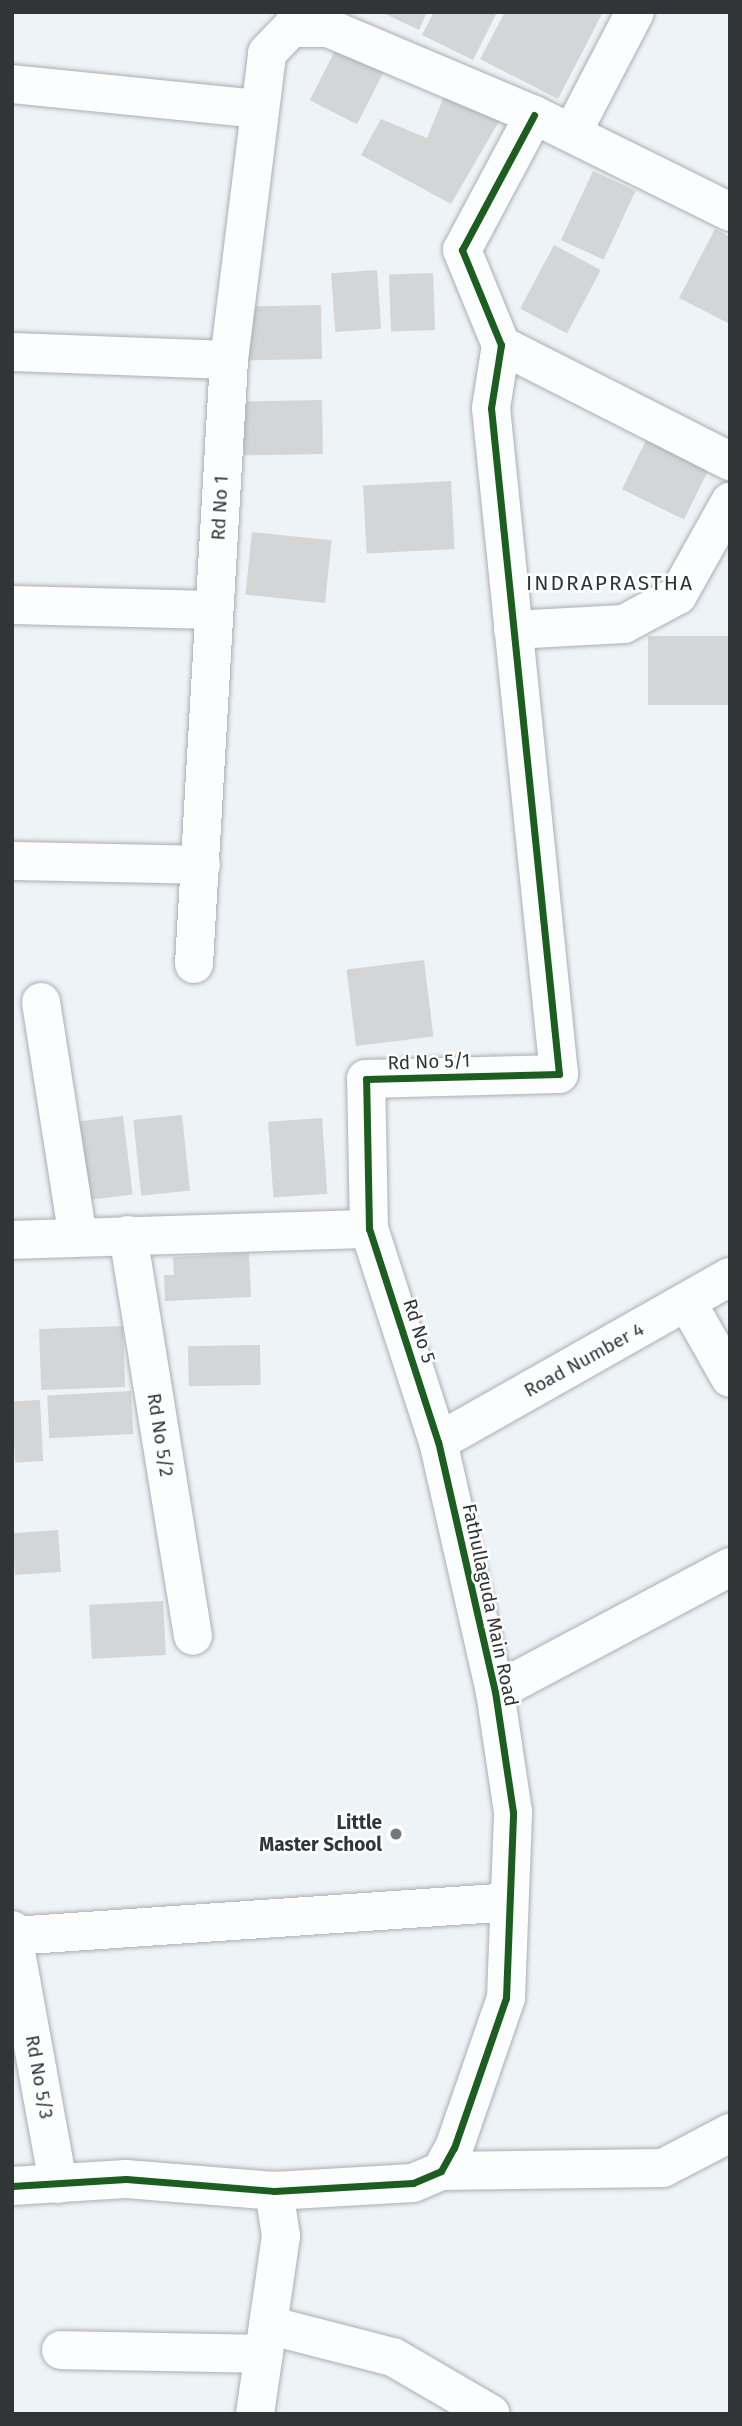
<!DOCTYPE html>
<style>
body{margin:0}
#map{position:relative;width:742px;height:2426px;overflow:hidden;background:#eef3f8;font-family:"Fira Sans",sans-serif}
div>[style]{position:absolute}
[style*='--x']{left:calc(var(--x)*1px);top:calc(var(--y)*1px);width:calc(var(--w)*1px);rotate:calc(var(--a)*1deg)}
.building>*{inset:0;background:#d4d5d6;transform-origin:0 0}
.roads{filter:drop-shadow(0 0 2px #abaeb2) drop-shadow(0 0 2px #abaeb2)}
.minor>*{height:38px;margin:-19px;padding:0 19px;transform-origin:19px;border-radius:19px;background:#fcfdfe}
.cycleway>*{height:7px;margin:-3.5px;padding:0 3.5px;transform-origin:3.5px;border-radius:3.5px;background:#1b5e20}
.dots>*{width:19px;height:19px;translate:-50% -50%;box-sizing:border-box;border:4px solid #fff;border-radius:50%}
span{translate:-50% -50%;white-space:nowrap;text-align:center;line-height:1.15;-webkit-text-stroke:5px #fff;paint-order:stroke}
.street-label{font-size:19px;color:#323538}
.poi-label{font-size:19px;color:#323538;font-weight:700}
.right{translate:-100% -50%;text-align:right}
.neighbourhood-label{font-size:21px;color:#323538;letter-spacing:2px}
.frame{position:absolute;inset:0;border:14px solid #323538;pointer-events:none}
</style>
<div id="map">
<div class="building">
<i style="clip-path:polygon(381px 12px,427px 12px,419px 30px)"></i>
<i style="clip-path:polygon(434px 12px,497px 12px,473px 60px,422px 35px)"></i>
<i style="clip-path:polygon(505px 12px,603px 12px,558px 99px,480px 59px)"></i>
<i style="left:342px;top:37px;width:53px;height:71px;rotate:27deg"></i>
<i style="clip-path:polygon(447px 89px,501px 118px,451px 204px,361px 155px,381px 119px,427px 138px)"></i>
<i style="left:593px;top:171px;width:47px;height:76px;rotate:25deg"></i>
<i style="clip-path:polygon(715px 229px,730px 237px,730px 324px,679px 298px)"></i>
<i style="left:554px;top:245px;width:53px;height:72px;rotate:28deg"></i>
<i style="left:377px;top:270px;width:59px;height:46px;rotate:86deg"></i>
<i style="left:433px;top:273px;width:57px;height:44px;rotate:88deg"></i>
<i style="left:321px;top:305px;width:54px;height:80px;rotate:89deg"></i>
<i style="left:322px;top:400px;width:54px;height:79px;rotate:89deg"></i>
<i style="left:651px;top:430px;width:69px;height:66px;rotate:26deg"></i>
<i style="left:451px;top:481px;width:68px;height:88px;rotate:87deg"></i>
<i style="left:252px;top:532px;width:80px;height:63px;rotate:6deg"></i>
<i style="left:730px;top:636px;width:69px;height:82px;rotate:90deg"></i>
<i style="left:424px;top:960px;width:77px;height:78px;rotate:83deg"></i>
<i style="left:182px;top:1115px;width:76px;height:49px;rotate:84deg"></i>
<i style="left:123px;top:1116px;width:79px;height:49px;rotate:83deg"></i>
<i style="left:322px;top:1118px;width:76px;height:54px;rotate:86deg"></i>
<i style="clip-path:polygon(249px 1253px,251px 1297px,165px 1301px,164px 1275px,174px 1275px,173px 1257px)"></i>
<i style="left:123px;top:1326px;width:61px;height:84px;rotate:88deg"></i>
<i style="left:260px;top:1345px;width:40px;height:72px;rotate:89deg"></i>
<i style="left:131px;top:1391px;width:43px;height:84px;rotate:87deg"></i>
<i style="left:40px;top:1400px;width:61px;height:28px;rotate:87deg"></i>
<i style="left:58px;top:1530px;width:42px;height:46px;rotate:86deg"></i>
<i style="left:163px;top:1601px;width:54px;height:74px;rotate:87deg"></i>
</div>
<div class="roads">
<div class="minor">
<i style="--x:12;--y:84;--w:247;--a:5.8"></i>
<i style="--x:572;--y:133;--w:136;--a:-62.5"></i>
<i style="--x:501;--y:345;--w:257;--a:26.9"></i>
<i style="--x:12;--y:352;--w:217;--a:2.1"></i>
<i style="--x:12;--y:605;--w:202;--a:1.4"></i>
<i style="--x:513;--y:630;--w:111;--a:-3.1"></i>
<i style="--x:624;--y:624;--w:61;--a:-28.2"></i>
<i style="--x:678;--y:595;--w:107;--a:-60.8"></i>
<i style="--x:12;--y:861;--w:189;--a:1.2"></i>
<i style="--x:194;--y:964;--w:605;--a:-86.68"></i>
<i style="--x:229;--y:360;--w:309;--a:-82.9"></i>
<i style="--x:267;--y:53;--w:35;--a:-46"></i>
<i style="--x:291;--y:28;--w:37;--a:0"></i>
<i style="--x:328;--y:28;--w:224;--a:22.9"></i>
<i style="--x:534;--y:115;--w:219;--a:26.3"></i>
<i style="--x:41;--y:1002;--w:238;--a:81.1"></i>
<i style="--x:128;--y:1235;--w:406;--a:80.8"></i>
<i style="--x:12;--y:1240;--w:357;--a:-1.8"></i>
<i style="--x:687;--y:1302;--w:87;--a:60.5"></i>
<i style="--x:438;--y:1442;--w:335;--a:-29.5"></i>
<i style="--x:495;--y:1692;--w:266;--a:-28"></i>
<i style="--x:12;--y:1930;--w:258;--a:79.7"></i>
<i style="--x:13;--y:1936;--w:496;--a:-3.9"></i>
<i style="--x:441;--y:2171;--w:222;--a:-0.8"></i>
<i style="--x:663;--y:2168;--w:76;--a:-27.6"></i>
<i style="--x:12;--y:2186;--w:114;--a:-3.5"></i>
<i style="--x:126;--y:2179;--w:148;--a:4.6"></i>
<i style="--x:274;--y:2191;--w:139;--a:-3.3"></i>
<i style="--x:413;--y:2183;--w:30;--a:-23"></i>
<i style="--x:441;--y:2171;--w:26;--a:-61"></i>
<i style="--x:454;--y:2148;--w:159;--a:-70.9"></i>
<i style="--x:506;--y:1998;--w:186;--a:-87.8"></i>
<i style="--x:513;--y:1812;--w:121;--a:-98.5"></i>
<i style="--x:495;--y:1692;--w:256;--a:-102.8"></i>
<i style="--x:438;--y:1442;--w:224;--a:-107.9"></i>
<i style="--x:369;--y:1229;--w:150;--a:-91.1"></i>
<i style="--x:366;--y:1079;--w:193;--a:-1.5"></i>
<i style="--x:559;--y:1074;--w:669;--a:-95.83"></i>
<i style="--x:491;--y:408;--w:64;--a:-81"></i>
<i style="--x:501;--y:345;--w:103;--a:-112.3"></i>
<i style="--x:462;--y:250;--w:153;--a:-61.9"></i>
<i style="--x:268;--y:2325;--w:129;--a:14.4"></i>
<i style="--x:393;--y:2357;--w:113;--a:30.2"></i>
<i style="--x:61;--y:2350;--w:203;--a:1.1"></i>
<i style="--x:255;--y:2414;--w:180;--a:-81.7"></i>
<i style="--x:281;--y:2236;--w:46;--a:-98.8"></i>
</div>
</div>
<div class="cycleway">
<i style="--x:12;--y:2186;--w:114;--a:-3.5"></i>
<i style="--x:126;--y:2179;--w:148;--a:4.6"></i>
<i style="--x:274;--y:2191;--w:139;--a:-3.3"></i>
<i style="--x:413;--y:2183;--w:30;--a:-23"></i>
<i style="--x:441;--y:2171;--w:26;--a:-61"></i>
<i style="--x:454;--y:2148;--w:159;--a:-70.9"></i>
<i style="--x:506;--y:1998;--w:186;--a:-87.8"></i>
<i style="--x:513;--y:1812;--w:121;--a:-98.5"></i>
<i style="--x:495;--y:1692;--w:256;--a:-102.8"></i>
<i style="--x:438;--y:1442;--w:224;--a:-107.9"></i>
<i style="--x:369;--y:1229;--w:150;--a:-91.1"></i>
<i style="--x:366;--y:1079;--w:193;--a:-1.5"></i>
<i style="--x:559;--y:1074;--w:669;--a:-95.83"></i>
<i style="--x:491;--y:408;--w:64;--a:-81"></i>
<i style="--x:501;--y:345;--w:103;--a:-112.3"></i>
<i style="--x:462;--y:250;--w:153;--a:-61.9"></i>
</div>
<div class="dots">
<i style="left:396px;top:1834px;background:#74787b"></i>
</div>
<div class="street-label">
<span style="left:220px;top:508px;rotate:-87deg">Rd No 1</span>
<span style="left:429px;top:1062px;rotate:-2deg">Rd No 5/1</span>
<span style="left:419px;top:1331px;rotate:72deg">Rd No 5</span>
<span style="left:584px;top:1360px;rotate:-29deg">Road Number 4</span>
<span style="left:160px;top:1435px;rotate:81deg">Rd No 5/2</span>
<span style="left:490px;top:1605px;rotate:78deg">Fathullaguda Main Road</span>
<span style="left:39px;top:2077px;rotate:80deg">Rd No 5/3</span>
</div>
<div class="poi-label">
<span class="right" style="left:382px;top:1834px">Little<br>Master School</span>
</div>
<div class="neighbourhood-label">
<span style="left:610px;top:583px">INDRAPRASTHA</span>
</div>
<div class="frame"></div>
</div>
